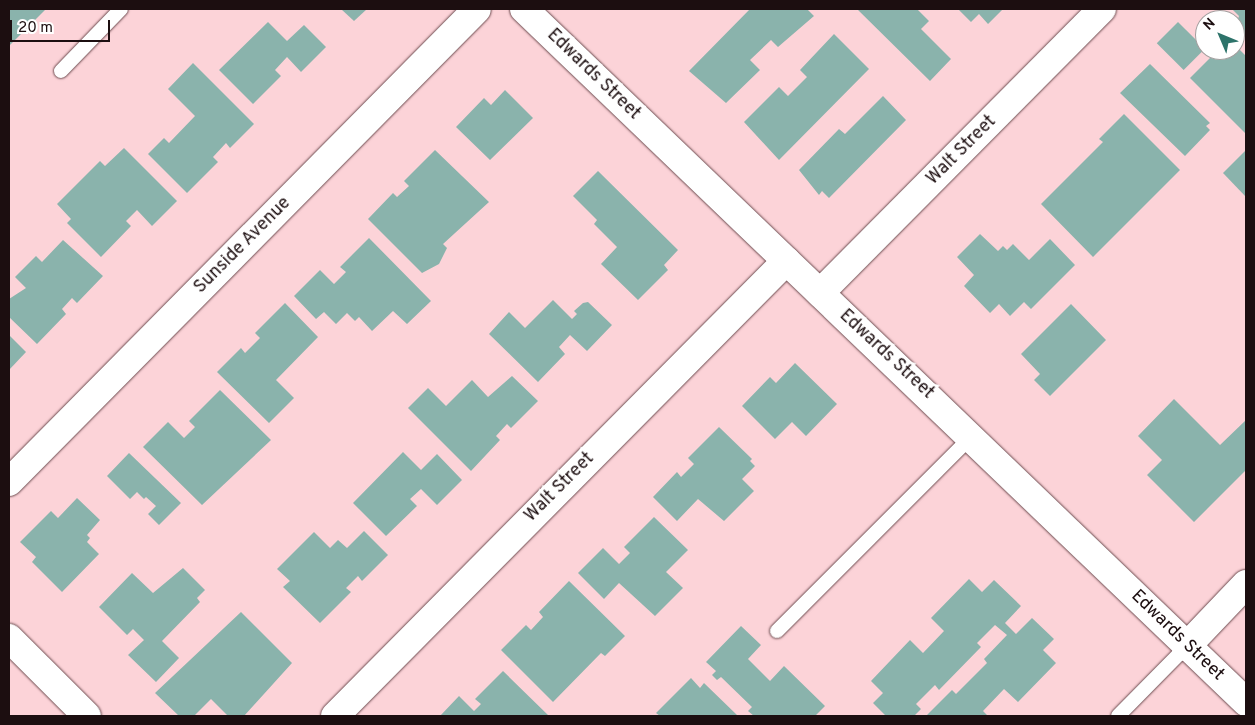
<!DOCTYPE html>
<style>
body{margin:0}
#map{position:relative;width:1255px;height:725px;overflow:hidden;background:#fcd3d8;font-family:Overpass,sans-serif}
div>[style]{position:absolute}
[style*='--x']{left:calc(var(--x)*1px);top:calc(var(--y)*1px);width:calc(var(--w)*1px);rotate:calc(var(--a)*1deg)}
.building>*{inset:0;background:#8ab3ac;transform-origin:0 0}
.roads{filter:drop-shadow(0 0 1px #6d4c50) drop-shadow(0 0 1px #6d4c50)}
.service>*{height:14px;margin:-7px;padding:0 7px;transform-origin:7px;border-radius:7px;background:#fff}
.minor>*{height:28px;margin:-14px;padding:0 14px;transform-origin:14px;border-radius:14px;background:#fff}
.tertiary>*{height:28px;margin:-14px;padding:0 14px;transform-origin:14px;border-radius:14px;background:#fff}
span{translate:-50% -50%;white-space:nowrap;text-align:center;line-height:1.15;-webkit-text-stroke:5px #fff;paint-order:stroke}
.street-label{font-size:18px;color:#1c0e10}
.frame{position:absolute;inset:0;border:10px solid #1c0e10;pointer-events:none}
.north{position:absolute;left:1195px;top:10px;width:50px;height:50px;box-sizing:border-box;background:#fff;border:1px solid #a49f9f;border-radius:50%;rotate:315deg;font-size:14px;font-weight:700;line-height:20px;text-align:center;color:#1c0e10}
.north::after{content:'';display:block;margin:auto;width:18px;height:22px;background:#2d736a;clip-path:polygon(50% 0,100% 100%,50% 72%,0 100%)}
.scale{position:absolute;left:10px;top:20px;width:100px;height:22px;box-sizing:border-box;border:2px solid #1c0e10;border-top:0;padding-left:6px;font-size:15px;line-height:18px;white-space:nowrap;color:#1c0e10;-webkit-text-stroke:4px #fff;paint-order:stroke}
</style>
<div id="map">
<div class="building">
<i style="clip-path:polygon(9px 9px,46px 9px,9px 46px)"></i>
<i style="clip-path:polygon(341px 9px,367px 9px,354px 21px)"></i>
<i style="clip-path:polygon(750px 9px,807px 9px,814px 16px,778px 47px,771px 40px,750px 60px,760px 70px,726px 103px,689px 71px)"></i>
<i style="clip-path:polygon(857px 9px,917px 9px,929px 21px,921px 29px,951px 59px,930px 81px)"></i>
<i style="clip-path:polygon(958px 9px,1003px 9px,988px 24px,979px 14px,971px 22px)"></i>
<i style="clip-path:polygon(1232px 9px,1246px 9px,1246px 38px,1235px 27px,1239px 16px)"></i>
<i style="clip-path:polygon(268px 22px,287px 41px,304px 25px,326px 47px,301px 72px,287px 57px,275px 70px,281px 76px,253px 104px,219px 70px)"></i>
<i style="left:1178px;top:22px;width:38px;height:30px;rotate:45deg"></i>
<i style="clip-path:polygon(834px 34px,869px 69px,779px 160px,744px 122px,779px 87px,788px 96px,807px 77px,800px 70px)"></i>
<i style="clip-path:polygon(1235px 45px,1246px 56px,1246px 134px,1190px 78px,1218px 50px,1235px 50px)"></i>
<i style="clip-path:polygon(193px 63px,254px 124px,230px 148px,226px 143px,213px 157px,218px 162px,187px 193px,148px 154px,164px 138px,169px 143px,195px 116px,168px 89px)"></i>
<i style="clip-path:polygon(1150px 64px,1210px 123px,1206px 126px,1210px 130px,1185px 156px,1120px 93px)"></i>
<i style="clip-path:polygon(505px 90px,533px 118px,490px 160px,456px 127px,484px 98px,491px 105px)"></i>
<i style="clip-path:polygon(883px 96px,906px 120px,829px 198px,822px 191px,819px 195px,799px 170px,839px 129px,845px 134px)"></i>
<i style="clip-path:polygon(1124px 114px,1180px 170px,1093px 257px,1041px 204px,1103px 142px,1099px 139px)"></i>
<i style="clip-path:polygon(124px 148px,177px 201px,152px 226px,137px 210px,126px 221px,131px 226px,101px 257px,67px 223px,71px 219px,57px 204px,100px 161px,105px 166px)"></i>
<i style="clip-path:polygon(435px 150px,489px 202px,443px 244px,447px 248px,439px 264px,422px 273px,368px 219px,393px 193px,397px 197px,409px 186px,404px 181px)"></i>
<i style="clip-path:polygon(1246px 150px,1246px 197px,1223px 173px)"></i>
<i style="clip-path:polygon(598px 171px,678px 250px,664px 265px,668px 270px,638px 300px,601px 264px,617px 247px,594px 224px,597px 220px,573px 196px)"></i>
<i style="clip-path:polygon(980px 234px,998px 251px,1003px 246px,1007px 250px,1013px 244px,1029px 260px,1050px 239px,1075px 265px,1031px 309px,1024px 302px,1010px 316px,999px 304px,990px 313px,964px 286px,974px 275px,957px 257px)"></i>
<i style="clip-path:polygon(369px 238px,431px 301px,407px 324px,393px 311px,372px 331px,359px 317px,355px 321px,347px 313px,336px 324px,324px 312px,316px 319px,294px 296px,320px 270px,334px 284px,346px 272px,340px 267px)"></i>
<i style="clip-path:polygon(63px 240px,103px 276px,77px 303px,72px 298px,62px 309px,66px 314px,37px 344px,9px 317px,9px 299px,26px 288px,15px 277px,36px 256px,42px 262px)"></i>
<i style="clip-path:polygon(553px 300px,572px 319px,577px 314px,574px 311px,583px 303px,588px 302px,612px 325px,587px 351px,570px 335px,559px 347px,565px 354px,538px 382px,489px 334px,509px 312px,525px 328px)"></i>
<i style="clip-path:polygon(285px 303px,318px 337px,276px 380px,294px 398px,269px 423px,217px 372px,241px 348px,245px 353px,260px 338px,255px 333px)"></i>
<i style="clip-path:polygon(1071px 304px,1106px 340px,1050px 396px,1034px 380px,1040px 374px,1021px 354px)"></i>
<i style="clip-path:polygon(9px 335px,26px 352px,9px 370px)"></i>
<i style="clip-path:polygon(795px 363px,837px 404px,806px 436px,792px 422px,775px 439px,742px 406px,770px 377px,776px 383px)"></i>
<i style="clip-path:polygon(512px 376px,538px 401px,511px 428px,507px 424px,496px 436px,500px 440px,471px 471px,408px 408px,428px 388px,446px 406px,472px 380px,488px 397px)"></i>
<i style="clip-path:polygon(220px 390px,271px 440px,202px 505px,143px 447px,168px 422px,184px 438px,195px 427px,189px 421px)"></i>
<i style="clip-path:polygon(1174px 399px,1220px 445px,1246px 420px,1246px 470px,1194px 522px,1147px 475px,1162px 460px,1138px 436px)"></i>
<i style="clip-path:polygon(719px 427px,752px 459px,750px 461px,755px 466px,742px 479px,754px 491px,724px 521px,698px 499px,677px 521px,653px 497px,677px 472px,681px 477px,694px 464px,688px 458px)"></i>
<i style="clip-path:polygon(403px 452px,421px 470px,437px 454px,462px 480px,437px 505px,421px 489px,410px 499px,417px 506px,386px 536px,353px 503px)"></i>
<i style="clip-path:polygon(129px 453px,181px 503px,159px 525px,148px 514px,156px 506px,146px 497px,144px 499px,137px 492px,130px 499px,107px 476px)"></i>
<i style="clip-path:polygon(77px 498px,100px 520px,87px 535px,90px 538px,87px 542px,99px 554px,62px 592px,32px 562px,36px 557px,20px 542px,51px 511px,58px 518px)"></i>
<i style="clip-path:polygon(654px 517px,688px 550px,666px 572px,683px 588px,655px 616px,619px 583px,604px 599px,578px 573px,603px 548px,619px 564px,630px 553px,624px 547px)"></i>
<i style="clip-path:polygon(364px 531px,388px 555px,362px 581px,358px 576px,346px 588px,351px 592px,320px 623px,283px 587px,290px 581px,277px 569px,314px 532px,330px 548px,338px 540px,347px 548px)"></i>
<i style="clip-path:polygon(183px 568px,205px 590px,197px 598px,200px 602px,162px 641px,179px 658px,156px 682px,128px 655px,144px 640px,133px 629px,127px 635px,99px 607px,132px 573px,153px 593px)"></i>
<i style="clip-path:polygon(969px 579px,982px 592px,994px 580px,1021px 606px,1005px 623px,1016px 634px,1032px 618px,1054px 639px,1043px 650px,1056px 663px,1018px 702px,1004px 689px,983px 711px,988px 716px,926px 716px,952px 690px,956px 694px,987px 663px,984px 659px,1007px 635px,995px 625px,977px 643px,981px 647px,939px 690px,935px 685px,916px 704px,921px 709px,914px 716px,886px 716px,873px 703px,883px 693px,871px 681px,910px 640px,923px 653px,944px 631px,931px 618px)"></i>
<i style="clip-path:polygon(569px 581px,625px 636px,605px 656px,601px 653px,553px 702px,501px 650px,526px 625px,531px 630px,543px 617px,539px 612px)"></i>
<i style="clip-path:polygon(241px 612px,292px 663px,244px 716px,228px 716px,211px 699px,194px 716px,179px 716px,155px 693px)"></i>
<i style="clip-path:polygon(741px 626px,761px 645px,748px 659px,770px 681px,784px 666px,825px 706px,815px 716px,754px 716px,748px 711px,752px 707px,721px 677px,717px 680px,712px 675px,716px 671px,706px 662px)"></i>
<i style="clip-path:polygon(503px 671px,549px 716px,440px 716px,459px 696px,474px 711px,481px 704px,475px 699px)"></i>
<i style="clip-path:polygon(691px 678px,700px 688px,704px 683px,738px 716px,660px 716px,656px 713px)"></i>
</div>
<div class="roads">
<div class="service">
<i style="--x:61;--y:71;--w:86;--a:-45.9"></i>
<i style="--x:777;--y:631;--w:276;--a:-45"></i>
<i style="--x:1118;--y:716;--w:97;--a:-45.4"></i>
</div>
<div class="minor">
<i style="--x:820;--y:293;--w:400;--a:-45.2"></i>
<i style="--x:9;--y:482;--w:665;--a:-45.3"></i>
<i style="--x:9;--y:638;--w:110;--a:45"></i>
<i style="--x:1186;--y:647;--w:87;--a:-46.4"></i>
<i style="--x:335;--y:716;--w:641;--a:-45.25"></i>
</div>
<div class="tertiary">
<i style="--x:524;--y:9;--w:1001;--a:43.83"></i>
</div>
</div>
<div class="street-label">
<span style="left:593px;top:75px;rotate:44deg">Edwards Street</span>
<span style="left:962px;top:151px;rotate:-45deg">Walt Street</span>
<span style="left:243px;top:246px;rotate:-45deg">Sunside Avenue</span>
<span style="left:886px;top:355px;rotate:43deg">Edwards Street</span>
<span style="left:560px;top:488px;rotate:-45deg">Walt Street</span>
<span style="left:1177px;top:636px;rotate:44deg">Edwards Street</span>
</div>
<div class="frame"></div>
<div class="north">N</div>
<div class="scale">20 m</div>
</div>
